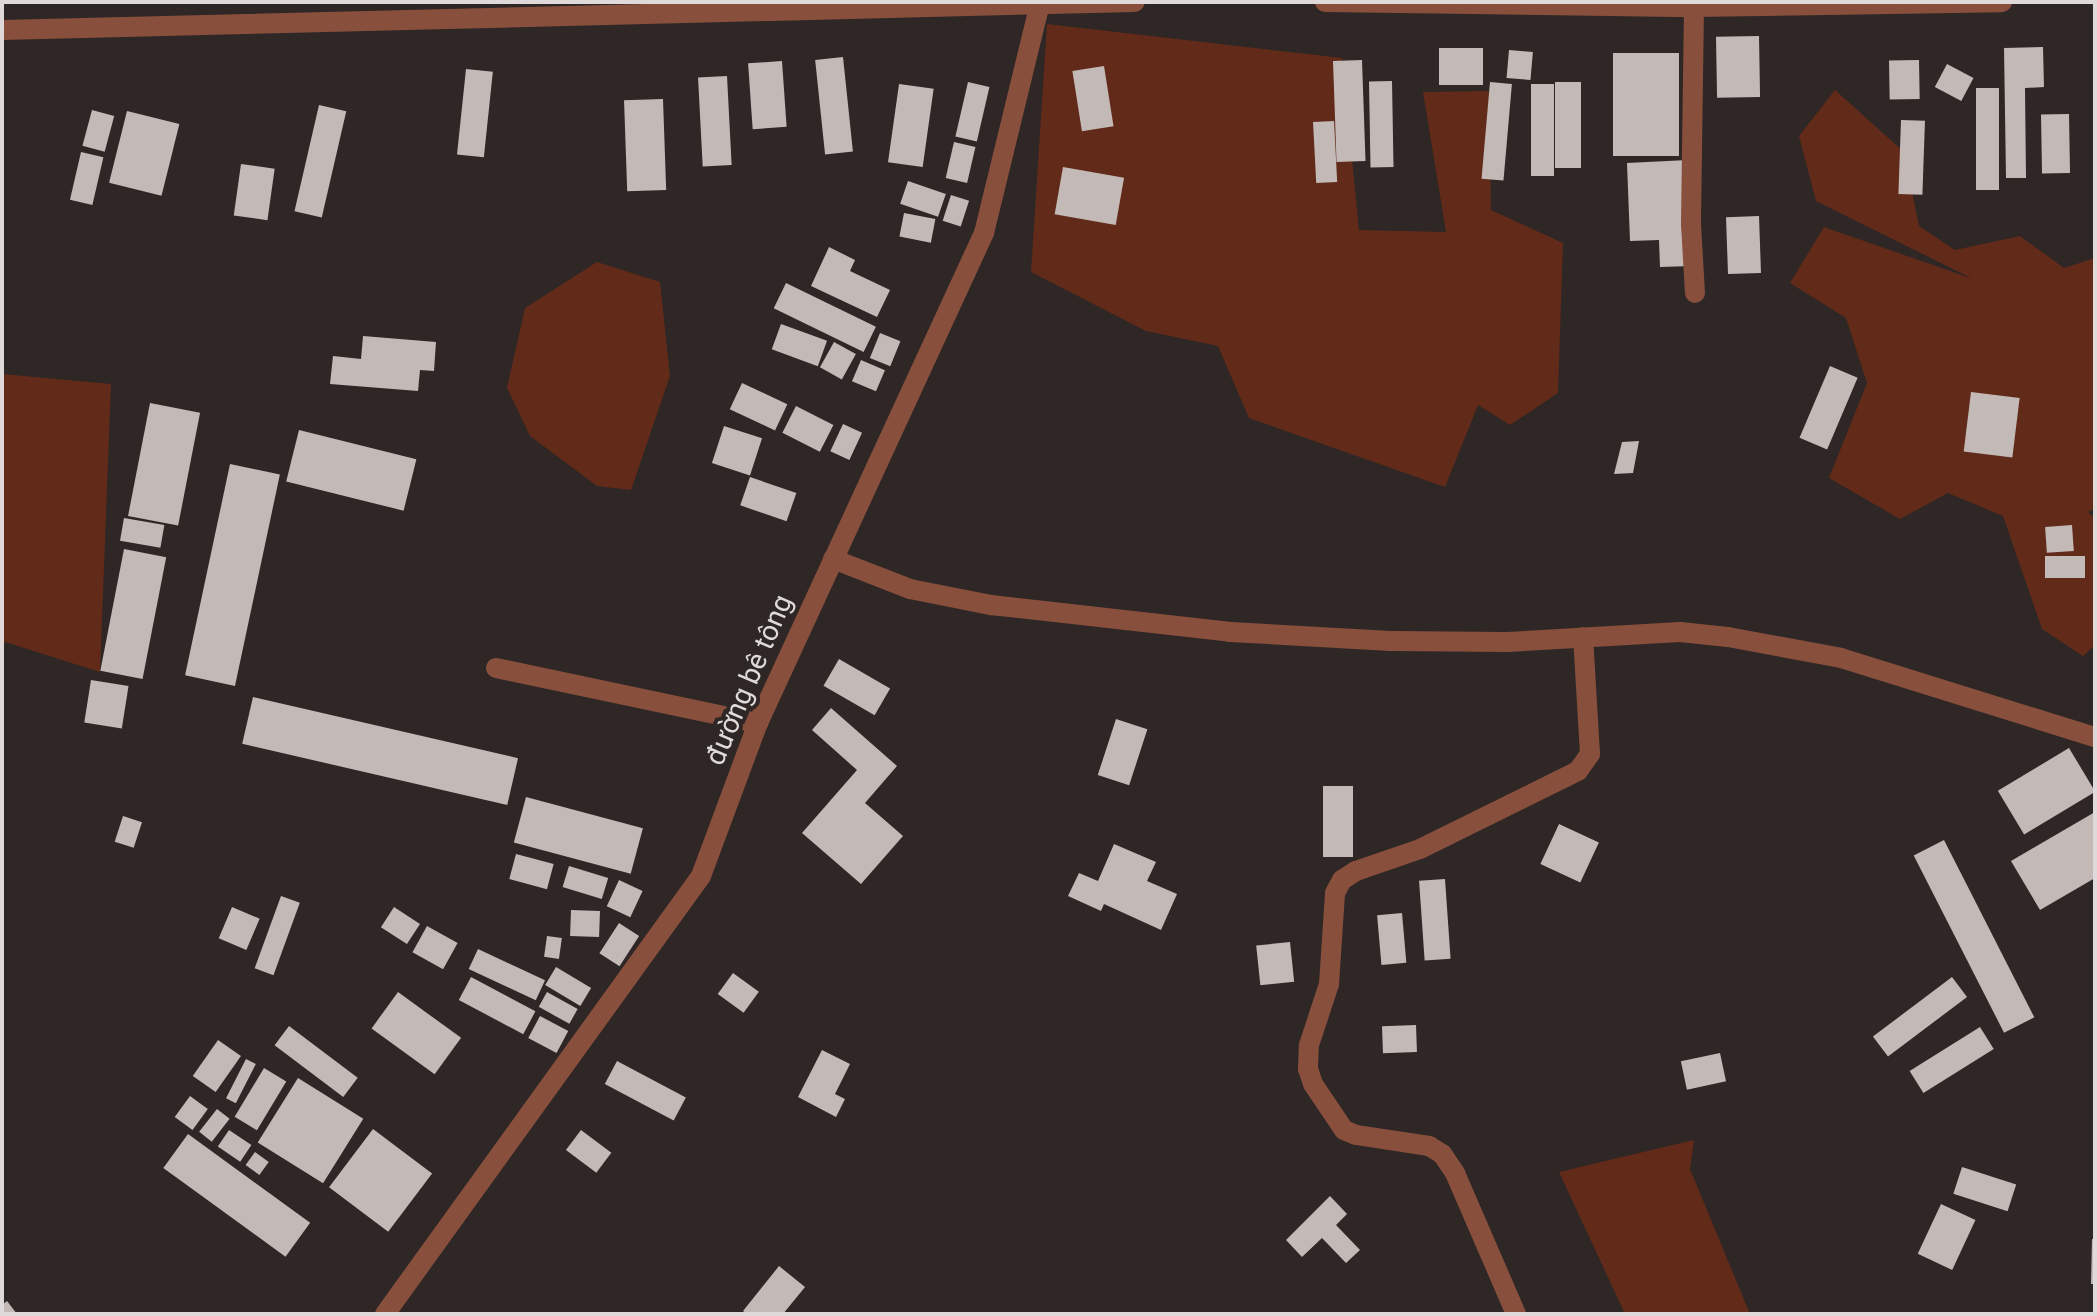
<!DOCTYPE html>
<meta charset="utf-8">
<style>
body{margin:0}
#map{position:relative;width:2097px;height:1316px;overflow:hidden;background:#2e2725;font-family:Roboto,sans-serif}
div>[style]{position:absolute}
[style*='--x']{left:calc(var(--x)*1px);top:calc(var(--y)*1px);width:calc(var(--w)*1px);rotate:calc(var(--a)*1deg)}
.green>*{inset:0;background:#622a19}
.building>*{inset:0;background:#c3bab8;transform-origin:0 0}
.minor>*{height:20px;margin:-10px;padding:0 10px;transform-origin:10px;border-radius:10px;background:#894f3d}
.tertiary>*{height:20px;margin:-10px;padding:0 10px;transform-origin:10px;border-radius:10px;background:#894f3d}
span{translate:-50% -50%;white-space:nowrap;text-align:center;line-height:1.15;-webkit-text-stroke:8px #2e2725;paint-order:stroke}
.street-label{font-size:28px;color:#dfdad9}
.frame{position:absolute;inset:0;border:4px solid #dfdad9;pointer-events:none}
</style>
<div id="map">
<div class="green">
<i style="clip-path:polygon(1047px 24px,1342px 58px,1359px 230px,1446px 232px,1423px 92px,1489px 91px,1491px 210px,1563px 243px,1558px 393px,1510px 425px,1478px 405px,1445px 487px,1249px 418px,1218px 346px,1146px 331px,1031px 272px)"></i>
<i style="clip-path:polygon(1835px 90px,1904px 152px,1919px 226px,1955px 250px,2020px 236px,2064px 268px,2095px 258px,2095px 508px,2088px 512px,2095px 518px,2095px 645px,2083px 656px,2042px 629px,2003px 516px,1948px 493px,1900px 519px,1829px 478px,1867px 383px,1846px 318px,1790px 283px,1824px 227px,1973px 279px,1816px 201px,1799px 136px)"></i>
<i style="clip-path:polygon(597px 262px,660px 282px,670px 376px,631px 490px,597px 486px,530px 436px,507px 388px,525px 308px)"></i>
<i style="clip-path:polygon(2px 374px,111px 384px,100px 672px,2px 641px)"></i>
<i style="clip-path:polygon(1694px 1140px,1690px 1169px,1750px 1314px,1625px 1314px,1559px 1172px)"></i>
</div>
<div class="building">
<i style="left:1759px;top:36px;width:61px;height:43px;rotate:89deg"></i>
<i style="clip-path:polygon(2043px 47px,2044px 87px,2025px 88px,2026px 178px,2006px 178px,2004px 48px)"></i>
<i style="left:1439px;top:48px;width:44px;height:37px"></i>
<i style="left:1509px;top:50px;width:24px;height:28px;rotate:5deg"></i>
<i style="left:1613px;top:53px;width:66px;height:103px"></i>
<i style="left:843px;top:57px;width:95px;height:28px;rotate:84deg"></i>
<i style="left:1362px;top:60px;width:101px;height:29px;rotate:88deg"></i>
<i style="left:1919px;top:60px;width:39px;height:30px;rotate:89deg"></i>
<i style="left:782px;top:61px;width:66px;height:34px;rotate:86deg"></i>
<i style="left:1947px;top:64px;width:30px;height:26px;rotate:28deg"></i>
<i style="left:1104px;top:66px;width:61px;height:32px;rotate:81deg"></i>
<i style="left:466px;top:69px;width:27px;height:86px;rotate:6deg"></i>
<i style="left:727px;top:76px;width:89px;height:29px;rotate:87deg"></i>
<i style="left:1392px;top:81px;width:86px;height:23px;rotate:89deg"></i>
<i style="left:968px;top:82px;width:22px;height:56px;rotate:13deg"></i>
<i style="left:1490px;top:82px;width:22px;height:97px;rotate:5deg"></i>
<i style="left:1581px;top:82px;width:86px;height:26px;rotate:90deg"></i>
<i style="left:899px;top:84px;width:35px;height:79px;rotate:8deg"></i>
<i style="left:1531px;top:84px;width:23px;height:92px"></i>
<i style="left:1976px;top:88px;width:23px;height:102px"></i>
<i style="left:663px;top:99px;width:91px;height:39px;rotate:88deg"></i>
<i style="left:319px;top:105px;width:28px;height:109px;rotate:13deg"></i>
<i style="left:92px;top:110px;width:23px;height:37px;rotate:15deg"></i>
<i style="left:127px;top:111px;width:54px;height:74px;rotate:14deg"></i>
<i style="left:2069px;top:114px;width:59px;height:28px;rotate:89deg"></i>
<i style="left:1901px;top:120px;width:24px;height:74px;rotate:2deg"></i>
<i style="left:1334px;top:121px;width:61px;height:21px;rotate:87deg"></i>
<i style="left:954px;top:142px;width:22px;height:37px;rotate:13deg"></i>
<i style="left:81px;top:152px;width:23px;height:49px;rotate:13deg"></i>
<i style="clip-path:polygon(1688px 160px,1692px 266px,1660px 267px,1659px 240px,1630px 241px,1627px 163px)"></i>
<i style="left:241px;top:164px;width:34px;height:52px;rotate:8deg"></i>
<i style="left:1063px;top:167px;width:62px;height:48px;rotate:10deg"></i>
<i style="left:908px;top:181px;width:40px;height:24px;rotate:19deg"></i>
<i style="left:951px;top:195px;width:19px;height:27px;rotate:18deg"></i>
<i style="left:904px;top:213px;width:32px;height:24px;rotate:11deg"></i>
<i style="left:1759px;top:216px;width:57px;height:33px;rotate:88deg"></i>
<i style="clip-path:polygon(829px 247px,855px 260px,850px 271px,890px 290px,877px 317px,811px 286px)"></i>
<i style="left:786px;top:283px;width:100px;height:28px;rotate:26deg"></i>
<i style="left:781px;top:324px;width:49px;height:27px;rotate:20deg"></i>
<i style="left:880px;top:333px;width:22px;height:27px;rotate:22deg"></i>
<i style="clip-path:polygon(363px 336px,436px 342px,434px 371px,420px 370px,418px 391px,330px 384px,333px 356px,361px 359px)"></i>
<i style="left:834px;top:342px;width:25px;height:29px;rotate:29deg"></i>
<i style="left:861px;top:360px;width:26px;height:23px;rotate:23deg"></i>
<i style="left:1830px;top:366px;width:30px;height:78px;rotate:23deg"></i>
<i style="left:742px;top:383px;width:50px;height:29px;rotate:25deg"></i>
<i style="left:1971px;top:392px;width:49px;height:60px;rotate:7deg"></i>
<i style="left:150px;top:403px;width:51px;height:115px;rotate:11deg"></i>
<i style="left:796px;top:406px;width:42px;height:30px;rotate:27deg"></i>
<i style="left:843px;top:424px;width:21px;height:30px;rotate:25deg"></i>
<i style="left:724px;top:426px;width:40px;height:39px;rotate:18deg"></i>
<i style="left:299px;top:430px;width:121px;height:53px;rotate:14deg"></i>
<i style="clip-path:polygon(1639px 441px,1633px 473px,1614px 474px,1622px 442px)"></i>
<i style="left:230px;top:464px;width:51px;height:216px;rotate:12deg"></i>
<i style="left:750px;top:477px;width:49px;height:30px;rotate:19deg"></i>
<i style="left:124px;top:518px;width:41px;height:23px;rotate:10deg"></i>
<i style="left:2072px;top:525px;width:26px;height:27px;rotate:86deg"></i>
<i style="left:124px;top:549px;width:43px;height:124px;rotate:11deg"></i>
<i style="left:2045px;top:556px;width:40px;height:22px"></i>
<i style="left:839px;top:659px;width:59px;height:31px;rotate:30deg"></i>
<i style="left:91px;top:680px;width:38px;height:43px;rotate:9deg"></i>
<i style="left:253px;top:697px;width:272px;height:48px;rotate:13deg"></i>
<i style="clip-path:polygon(831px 708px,897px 766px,865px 803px,903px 836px,861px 884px,802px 833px,857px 770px,812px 730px)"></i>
<i style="left:1116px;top:719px;width:33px;height:59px;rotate:18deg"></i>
<i style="left:2069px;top:748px;width:51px;height:83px;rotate:59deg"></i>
<i style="left:1323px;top:786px;width:30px;height:71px"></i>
<i style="left:526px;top:797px;width:121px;height:47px;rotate:15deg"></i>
<i style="clip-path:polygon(2095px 812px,2095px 878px,2040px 910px,2011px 861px)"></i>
<i style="left:123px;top:816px;width:20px;height:27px;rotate:18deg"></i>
<i style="left:1559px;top:824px;width:44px;height:44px;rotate:25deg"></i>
<i style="left:1944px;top:840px;width:199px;height:34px;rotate:63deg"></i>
<i style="clip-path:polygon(1114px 844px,1156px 862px,1147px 881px,1177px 894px,1161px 930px,1104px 904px,1101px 911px,1068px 896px,1079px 873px,1098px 881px)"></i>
<i style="left:516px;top:854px;width:39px;height:26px;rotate:15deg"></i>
<i style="left:569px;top:866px;width:41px;height:22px;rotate:17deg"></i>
<i style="left:1445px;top:879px;width:80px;height:26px;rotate:86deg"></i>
<i style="left:619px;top:880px;width:26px;height:29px;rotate:25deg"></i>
<i style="left:281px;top:896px;width:20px;height:77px;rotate:20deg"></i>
<i style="left:232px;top:907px;width:30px;height:34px;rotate:23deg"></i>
<i style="left:394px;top:907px;width:31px;height:24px;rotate:33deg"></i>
<i style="left:571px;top:910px;width:29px;height:26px;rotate:2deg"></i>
<i style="left:1402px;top:913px;width:50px;height:25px;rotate:85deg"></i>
<i style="left:619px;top:923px;width:24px;height:36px;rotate:33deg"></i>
<i style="left:427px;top:926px;width:35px;height:30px;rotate:29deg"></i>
<i style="left:547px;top:936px;width:15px;height:21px;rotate:8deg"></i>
<i style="left:1290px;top:942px;width:40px;height:34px;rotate:84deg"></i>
<i style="left:478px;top:949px;width:74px;height:22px;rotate:25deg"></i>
<i style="left:556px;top:967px;width:41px;height:21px;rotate:31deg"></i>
<i style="left:733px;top:973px;width:32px;height:26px;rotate:36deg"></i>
<i style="left:471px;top:977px;width:73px;height:26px;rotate:28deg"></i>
<i style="left:1952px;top:977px;width:25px;height:99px;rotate:53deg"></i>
<i style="left:398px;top:992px;width:78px;height:45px;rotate:36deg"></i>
<i style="left:547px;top:992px;width:35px;height:17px;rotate:29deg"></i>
<i style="left:540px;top:1016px;width:32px;height:25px;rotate:28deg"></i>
<i style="left:1416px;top:1025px;width:27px;height:34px;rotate:88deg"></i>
<i style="left:289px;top:1026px;width:86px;height:24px;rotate:37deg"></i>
<i style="left:1980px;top:1027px;width:26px;height:83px;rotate:58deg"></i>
<i style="left:218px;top:1040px;width:28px;height:44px;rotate:35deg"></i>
<i style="clip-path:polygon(822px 1050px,850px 1064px,835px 1094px,845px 1099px,836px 1117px,798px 1097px)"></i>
<i style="left:1720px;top:1053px;width:29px;height:40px;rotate:78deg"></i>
<i style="left:246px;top:1059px;width:11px;height:44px;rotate:27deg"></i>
<i style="left:617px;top:1061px;width:78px;height:26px;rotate:28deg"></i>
<i style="left:264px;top:1068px;width:26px;height:57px;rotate:31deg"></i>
<i style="left:298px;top:1078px;width:77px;height:76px;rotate:32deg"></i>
<i style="left:190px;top:1096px;width:22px;height:26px;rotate:36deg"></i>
<i style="left:217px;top:1109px;width:16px;height:29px;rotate:38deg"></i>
<i style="left:373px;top:1129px;width:74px;height:73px;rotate:37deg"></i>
<i style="left:229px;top:1130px;width:27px;height:20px;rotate:34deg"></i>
<i style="left:581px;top:1130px;width:38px;height:25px;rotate:37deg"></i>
<i style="left:188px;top:1134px;width:151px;height:42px;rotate:36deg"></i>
<i style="left:255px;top:1152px;width:17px;height:16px;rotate:36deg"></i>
<i style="left:1962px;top:1167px;width:57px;height:28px;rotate:18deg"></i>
<i style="clip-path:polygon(1330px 1196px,1347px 1214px,1336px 1225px,1360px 1250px,1346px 1263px,1322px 1238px,1302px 1257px,1286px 1240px)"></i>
<i style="left:1941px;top:1204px;width:38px;height:55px;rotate:25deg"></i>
<i style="clip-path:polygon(2092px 1239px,2095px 1239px,2095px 1284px,2091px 1284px)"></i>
<i style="clip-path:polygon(779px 1266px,805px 1287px,783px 1314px,747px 1314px,743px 1311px)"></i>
<i style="clip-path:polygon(7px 1301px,17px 1314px,2px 1314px,2px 1305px)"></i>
</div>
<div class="minor">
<i style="--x:1694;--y:7;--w:217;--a:90.8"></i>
<i style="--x:1691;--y:224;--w:69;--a:86.7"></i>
<i style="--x:833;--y:559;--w:83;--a:21.3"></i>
<i style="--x:910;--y:589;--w:83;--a:11.2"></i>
<i style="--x:991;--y:605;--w:241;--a:6.4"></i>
<i style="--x:1230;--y:632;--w:161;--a:3.2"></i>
<i style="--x:1391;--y:641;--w:116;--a:0.5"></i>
<i style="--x:1507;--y:642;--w:173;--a:-3.3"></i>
<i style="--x:1680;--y:632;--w:48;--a:5.9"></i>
<i style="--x:1728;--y:637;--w:115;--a:10.5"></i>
<i style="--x:1841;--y:658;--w:266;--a:17.3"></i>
<i style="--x:496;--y:668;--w:268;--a:11.9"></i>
<i style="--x:385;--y:1314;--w:540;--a:-54.19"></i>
<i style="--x:701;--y:876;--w:163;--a:-69.6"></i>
<i style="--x:758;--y:723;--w:540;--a:-65.24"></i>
<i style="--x:984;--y:233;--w:236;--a:-76.3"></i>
<i style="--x:1516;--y:1314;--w:154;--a:-113.4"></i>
<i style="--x:1455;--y:1173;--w:23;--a:-124"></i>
<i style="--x:1442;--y:1154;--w:15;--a:-148"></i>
<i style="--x:1429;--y:1146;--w:74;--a:-171.4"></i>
<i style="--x:1356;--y:1135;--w:13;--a:-157"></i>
<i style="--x:1344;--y:1130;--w:55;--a:-124"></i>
<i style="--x:1313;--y:1084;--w:16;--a:-108"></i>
<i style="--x:1308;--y:1069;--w:24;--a:-88"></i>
<i style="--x:1309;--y:1045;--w:64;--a:-71.8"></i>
<i style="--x:1329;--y:984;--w:91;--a:-86.2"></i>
<i style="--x:1335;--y:893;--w:15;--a:-62"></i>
<i style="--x:1342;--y:880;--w:17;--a:-33"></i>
<i style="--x:1356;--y:871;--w:68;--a:-19"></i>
<i style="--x:1420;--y:849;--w:176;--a:-26.3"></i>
<i style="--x:1578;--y:771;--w:21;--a:-55"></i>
<i style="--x:1590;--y:754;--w:117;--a:-93.4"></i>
</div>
<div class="tertiary">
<i style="--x:1325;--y:2;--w:369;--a:0.8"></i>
<i style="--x:1694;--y:7;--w:308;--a:-0.9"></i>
<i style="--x:2;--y:30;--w:1133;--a:-1.42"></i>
</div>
<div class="street-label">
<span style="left:749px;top:680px;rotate:-67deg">đường bê tông</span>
</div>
<div class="frame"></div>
</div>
